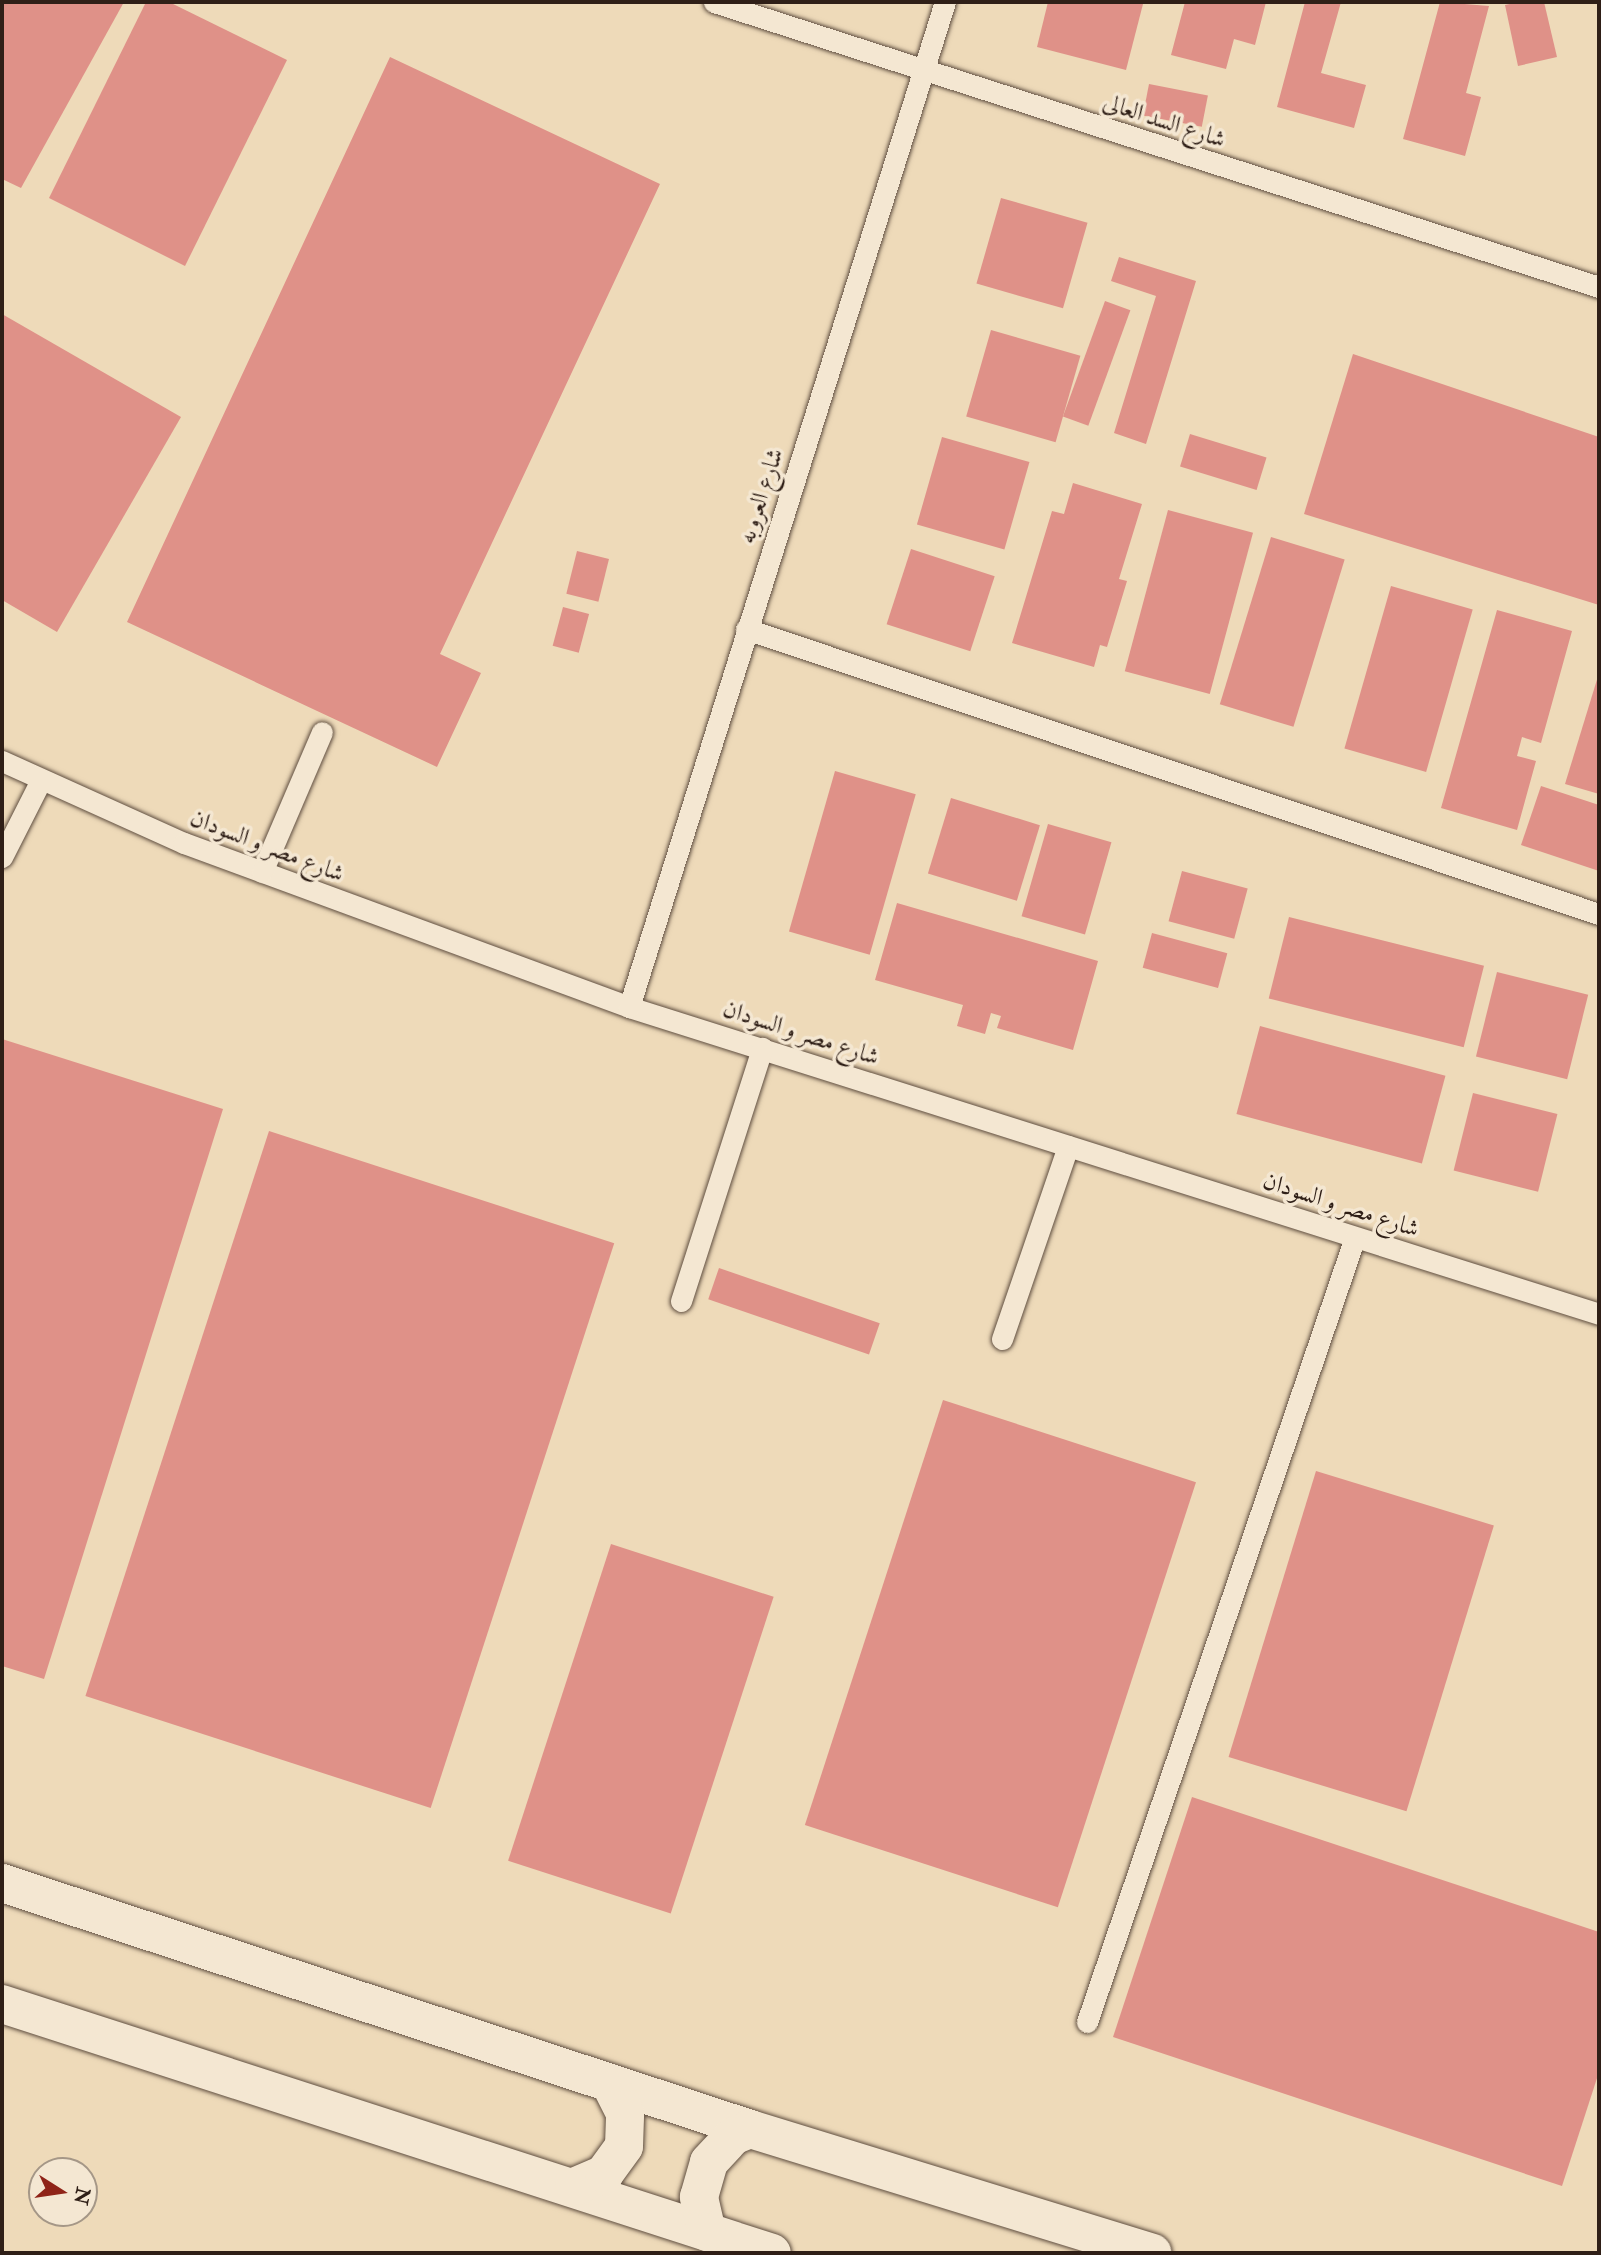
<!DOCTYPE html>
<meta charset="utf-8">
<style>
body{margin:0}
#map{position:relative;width:1601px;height:2255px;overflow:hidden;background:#eedab9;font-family:"IM FELL Double Pica",Amiri,serif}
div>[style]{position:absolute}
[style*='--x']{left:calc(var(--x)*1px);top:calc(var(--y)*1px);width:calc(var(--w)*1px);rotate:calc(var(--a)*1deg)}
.building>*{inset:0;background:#df9188;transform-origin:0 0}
.roads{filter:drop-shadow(0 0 2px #5f4e40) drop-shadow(0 0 2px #5f4e40)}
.service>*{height:21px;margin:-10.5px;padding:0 10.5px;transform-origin:10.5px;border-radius:10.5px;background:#f4e7d2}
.tertiary>*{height:38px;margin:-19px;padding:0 19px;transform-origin:19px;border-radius:19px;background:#f4e7d2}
span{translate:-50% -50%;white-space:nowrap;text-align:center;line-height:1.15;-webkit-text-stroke:7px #f4e7d2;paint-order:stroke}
.street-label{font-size:24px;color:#2f1f17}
.frame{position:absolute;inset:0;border:4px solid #2f1f17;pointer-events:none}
.north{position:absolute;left:28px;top:2157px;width:70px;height:70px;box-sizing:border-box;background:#f4e7d2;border:2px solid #a59787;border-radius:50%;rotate:102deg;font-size:19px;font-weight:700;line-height:28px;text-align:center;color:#2f1f17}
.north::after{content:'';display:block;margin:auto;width:24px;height:32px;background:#8f2418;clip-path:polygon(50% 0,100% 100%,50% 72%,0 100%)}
</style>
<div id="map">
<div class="building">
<i style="clip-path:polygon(2px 2px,124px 2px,21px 188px,2px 179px)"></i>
<i style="clip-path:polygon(146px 2px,169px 2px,287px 60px,185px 266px,49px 198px)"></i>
<i style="clip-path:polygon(1048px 2px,1143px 4px,1126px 70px,1037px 47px)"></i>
<i style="clip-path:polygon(1185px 2px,1266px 2px,1255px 45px,1234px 39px,1226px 69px,1171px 55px)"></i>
<i style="clip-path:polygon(1305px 2px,1341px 2px,1321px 73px,1366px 85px,1354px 128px,1277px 107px)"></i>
<i style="clip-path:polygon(1440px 2px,1489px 6px,1466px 93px,1481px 97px,1465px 156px,1403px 139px)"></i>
<i style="clip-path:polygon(1519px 2px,1544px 2px,1557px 57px,1518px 66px,1505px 5px)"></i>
<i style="clip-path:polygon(390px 57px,660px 184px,440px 654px,481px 673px,437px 767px,127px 622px)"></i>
<i style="left:1149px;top:84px;width:60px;height:32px;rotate:11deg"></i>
<i style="left:1001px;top:198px;width:90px;height:89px;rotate:16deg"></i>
<i style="clip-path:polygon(1119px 257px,1196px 281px,1146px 444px,1114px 433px,1156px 296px,1111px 281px)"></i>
<i style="left:1105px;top:301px;width:27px;height:123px;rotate:20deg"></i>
<i style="clip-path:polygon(2px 314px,181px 417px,57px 632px,2px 600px)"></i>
<i style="left:991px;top:330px;width:93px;height:90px;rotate:16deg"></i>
<i style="clip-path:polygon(1353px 354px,1599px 437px,1599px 605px,1304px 514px)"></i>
<i style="left:1190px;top:434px;width:80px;height:34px;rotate:17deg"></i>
<i style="left:942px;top:437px;width:91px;height:91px;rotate:16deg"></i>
<i style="clip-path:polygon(1073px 483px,1142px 504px,1119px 579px,1127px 581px,1107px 647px,1100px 645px,1094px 667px,1012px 643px,1052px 511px,1064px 514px)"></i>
<i style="left:1168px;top:510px;width:88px;height:167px;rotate:15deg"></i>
<i style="left:1271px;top:537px;width:77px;height:175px;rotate:17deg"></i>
<i style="left:911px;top:549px;width:88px;height:79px;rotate:18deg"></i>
<i style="left:577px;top:551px;width:33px;height:44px;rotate:14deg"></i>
<i style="left:1391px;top:586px;width:85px;height:169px;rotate:16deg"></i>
<i style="left:563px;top:607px;width:27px;height:40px;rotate:15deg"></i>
<i style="clip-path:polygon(1497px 610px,1572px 631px,1541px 743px,1522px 737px,1517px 756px,1536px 761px,1517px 830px,1441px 808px)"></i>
<i style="clip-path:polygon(1599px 673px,1599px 794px,1565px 784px)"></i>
<i style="left:835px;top:771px;width:84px;height:167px;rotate:16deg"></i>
<i style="clip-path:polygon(1541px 786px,1599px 805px,1599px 871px,1521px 845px)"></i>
<i style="left:951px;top:798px;width:93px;height:79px;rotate:17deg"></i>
<i style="left:1048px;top:824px;width:66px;height:96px;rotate:16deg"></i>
<i style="left:1182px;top:871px;width:68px;height:52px;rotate:15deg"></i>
<i style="clip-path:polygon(897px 903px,1098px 961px,1073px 1050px,997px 1028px,1001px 1016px,991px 1013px,985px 1034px,957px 1026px,963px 1005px,875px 980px)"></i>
<i style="left:1289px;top:917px;width:201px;height:84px;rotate:14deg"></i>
<i style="left:1152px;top:933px;width:78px;height:36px;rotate:15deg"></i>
<i style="left:1497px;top:972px;width:94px;height:87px;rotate:14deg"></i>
<i style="left:1260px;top:1026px;width:192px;height:91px;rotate:15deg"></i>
<i style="clip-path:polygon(2px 1039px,223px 1109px,44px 1679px,2px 1666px)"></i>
<i style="left:1473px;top:1093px;width:87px;height:80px;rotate:14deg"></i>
<i style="left:269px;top:1131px;width:363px;height:594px;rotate:18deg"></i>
<i style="left:719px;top:1268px;width:170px;height:33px;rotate:19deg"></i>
<i style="left:943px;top:1400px;width:266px;height:447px;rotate:18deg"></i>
<i style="left:1316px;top:1471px;width:186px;height:299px;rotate:17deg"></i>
<i style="left:611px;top:1544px;width:171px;height:333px;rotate:18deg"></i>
<i style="clip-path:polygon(1192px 1797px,1599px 1932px,1599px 2072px,1562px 2186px,1113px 2037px)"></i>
</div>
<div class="roads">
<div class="service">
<i style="--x:714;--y:2;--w:930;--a:17.85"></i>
<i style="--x:746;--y:629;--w:899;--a:18.48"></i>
<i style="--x:2;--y:761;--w:200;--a:24.3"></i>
<i style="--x:184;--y:843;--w:474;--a:20.2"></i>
<i style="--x:629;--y:1007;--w:1017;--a:17.56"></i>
<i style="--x:2;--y:857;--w:84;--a:-63.1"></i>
<i style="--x:262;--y:872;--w:152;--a:-66.8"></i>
<i style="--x:629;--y:1007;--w:1054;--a:-72.55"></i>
<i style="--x:681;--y:1301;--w:266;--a:-72.2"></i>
<i style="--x:1002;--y:1339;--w:204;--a:-71.1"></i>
<i style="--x:1087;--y:2022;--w:829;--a:-71.15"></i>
</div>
<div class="tertiary">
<i style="--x:2;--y:1883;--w:787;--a:18.2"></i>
<i style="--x:750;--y:2129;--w:421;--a:17.1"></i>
<i style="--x:2;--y:2004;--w:809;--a:17.92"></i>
<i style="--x:574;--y:2187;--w:33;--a:-23"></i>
<i style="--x:604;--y:2174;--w:34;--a:-54"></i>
<i style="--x:624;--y:2146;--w:33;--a:-88"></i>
<i style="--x:625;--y:2113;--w:34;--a:-117"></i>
<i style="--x:707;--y:2232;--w:36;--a:-103"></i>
<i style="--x:699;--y:2197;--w:36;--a:-74"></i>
<i style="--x:709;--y:2162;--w:35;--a:-47"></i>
<i style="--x:733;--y:2136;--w:18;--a:-22"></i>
</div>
</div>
<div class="street-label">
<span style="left:1164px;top:121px;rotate:18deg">شارع السد العالى</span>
<span style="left:761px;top:496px;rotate:-72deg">شارع العروبه</span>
<span style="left:267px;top:846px;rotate:21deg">شارع مصر و السودان</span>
<span style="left:801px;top:1033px;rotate:18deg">شارع مصر و السودان</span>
<span style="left:1341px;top:1205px;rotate:18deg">شارع مصر و السودان</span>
</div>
<div class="frame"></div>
<div class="north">N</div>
</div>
